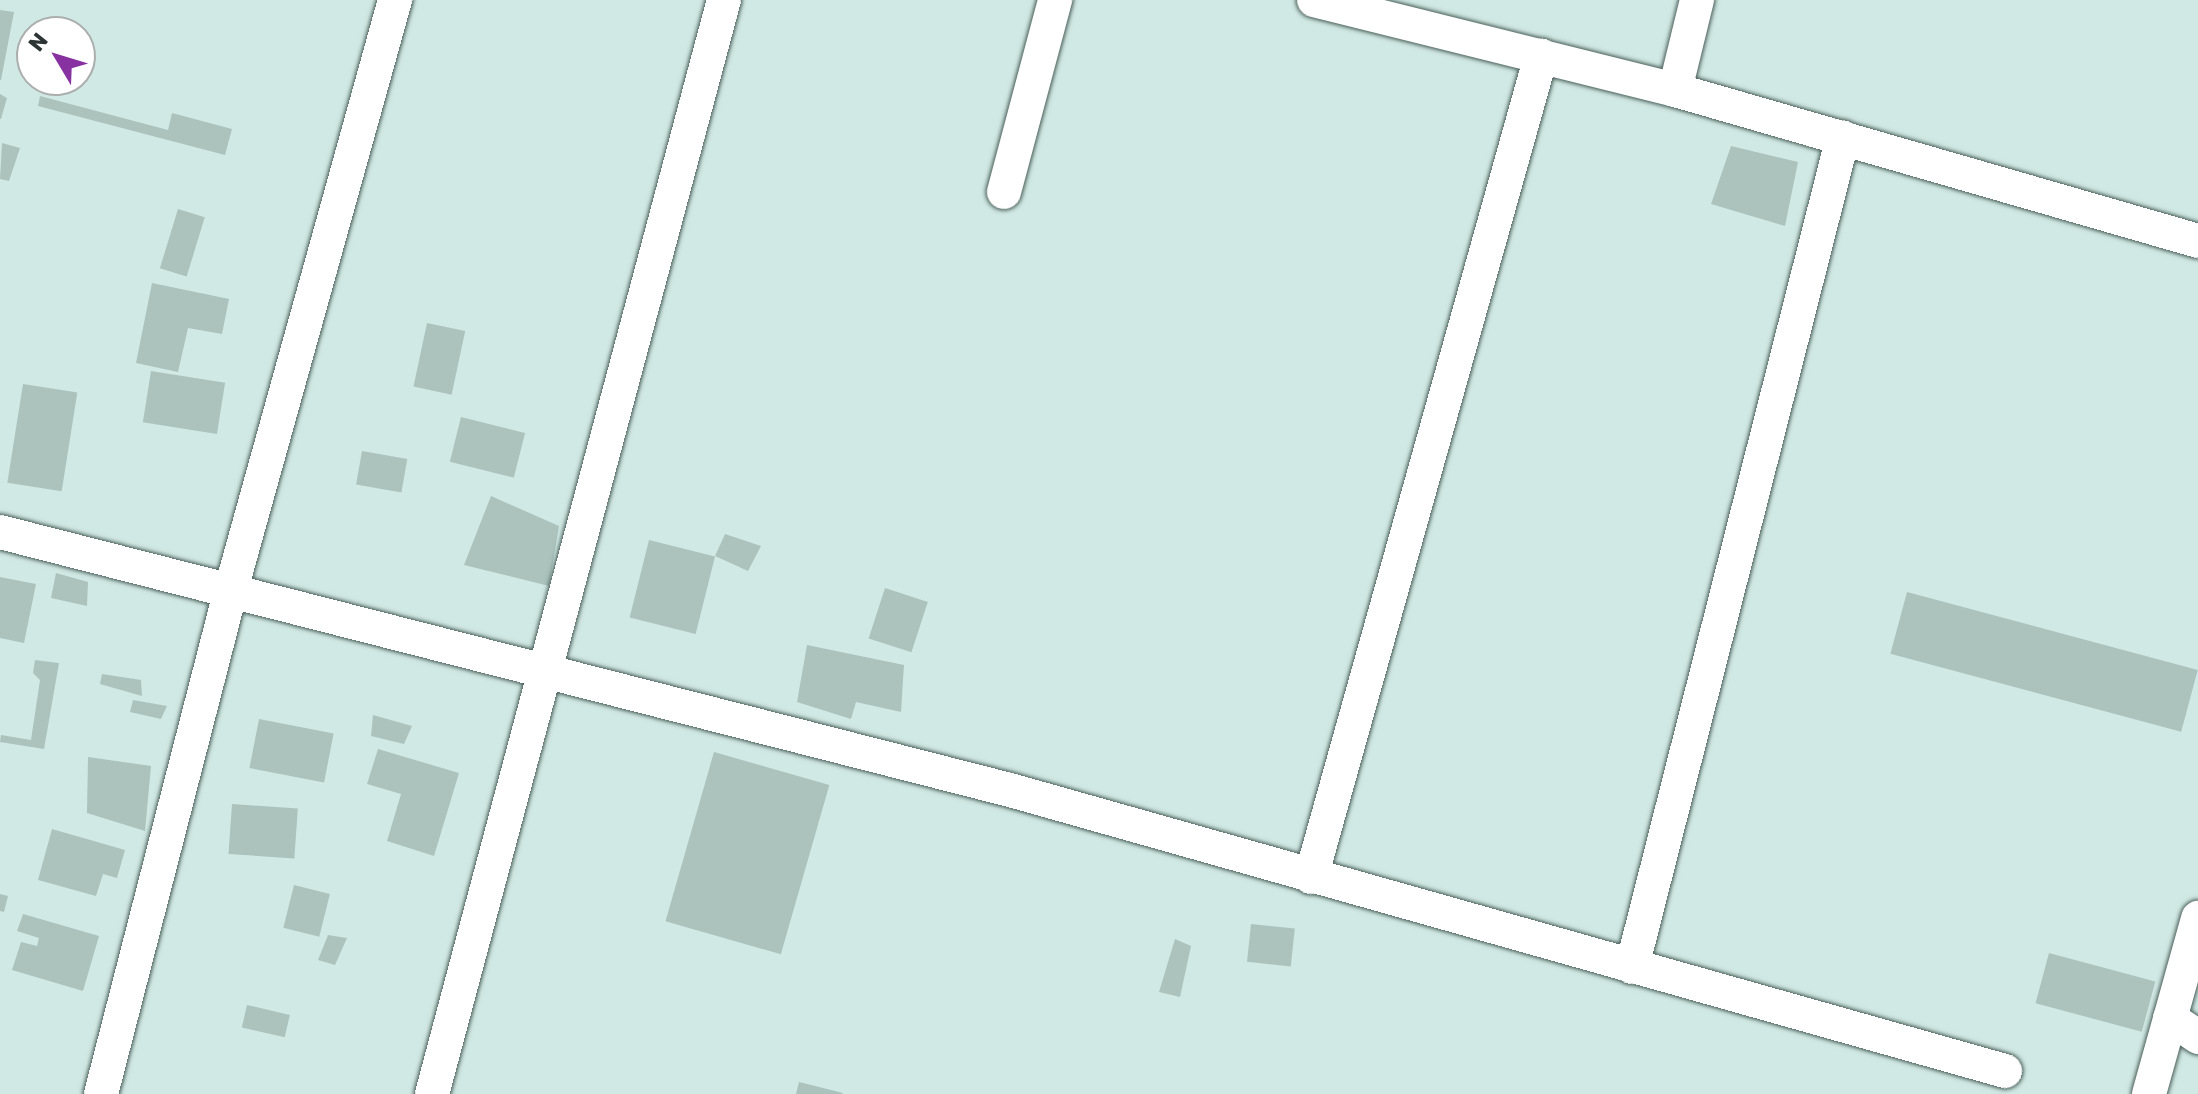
<!DOCTYPE html>
<style>
body{margin:0}
#map{position:relative;width:2198px;height:1094px;overflow:hidden;background:#d1e9e4;font-family:Rubik,sans-serif}
div>[style]{position:absolute}
[style*='--x']{left:calc(var(--x)*1px);top:calc(var(--y)*1px);width:calc(var(--w)*1px);rotate:calc(var(--a)*1deg)}
.building>*{inset:0;background:#abc2bd;transform-origin:0 0}
.roads{filter:drop-shadow(0 0 2px #4a5f5a) drop-shadow(0 0 2px #4a5f5a)}
.minor>*{height:34px;margin:-17px;padding:0 17px;transform-origin:17px;border-radius:17px;background:#fff}
span{translate:-50% -50%;white-space:nowrap;text-align:center;line-height:1.15;-webkit-text-stroke:6px #fff;paint-order:stroke}
.north{position:absolute;left:16px;top:16px;width:80px;height:80px;box-sizing:border-box;background:#fff;border:2px solid #abaeae;border-radius:50%;rotate:308deg;font-size:22px;font-weight:700;line-height:32px;text-align:center;color:#2c3534}
.north::after{content:'';display:block;margin:auto;width:28px;height:36px;background:#8732a0;clip-path:polygon(50% 0,100% 100%,50% 72%,0 100%)}
</style>
<div id="map">
<div class="building">
<i style="clip-path:polygon(0 10px,14px 12px,1px 80px,0 80px)"></i>
<i style="clip-path:polygon(0 94px,7px 98px,1px 119px,0 119px)"></i>
<i style="clip-path:polygon(40px 96px,168px 130px,172px 113px,232px 129px,225px 155px,38px 106px)"></i>
<i style="clip-path:polygon(2px 143px,20px 148px,9px 181px,0 179px)"></i>
<i style="clip-path:polygon(1731px 146px,1798px 162px,1785px 226px,1711px 204px)"></i>
<i style="left:178px;top:209px;width:28px;height:62px;rotate:17deg"></i>
<i style="clip-path:polygon(152px 283px,229px 299px,222px 334px,188px 328px,178px 372px,136px 363px)"></i>
<i style="left:427px;top:323px;width:39px;height:65px;rotate:12deg"></i>
<i style="left:151px;top:371px;width:75px;height:52px;rotate:9deg"></i>
<i style="left:23px;top:384px;width:55px;height:100px;rotate:9deg"></i>
<i style="left:461px;top:417px;width:66px;height:46px;rotate:14deg"></i>
<i style="left:362px;top:451px;width:46px;height:34px;rotate:10deg"></i>
<i style="clip-path:polygon(491px 496px,559px 526px,549px 586px,464px 565px)"></i>
<i style="clip-path:polygon(725px 534px,761px 546px,748px 571px,715px 556px)"></i>
<i style="left:649px;top:540px;width:68px;height:80px;rotate:14deg"></i>
<i style="clip-path:polygon(56px 573px,88px 582px,87px 606px,51px 598px)"></i>
<i style="clip-path:polygon(0 577px,36px 584px,24px 643px,0 638px)"></i>
<i style="left:885px;top:588px;width:45px;height:53px;rotate:18deg"></i>
<i style="left:1907px;top:592px;width:301px;height:64px;rotate:15deg"></i>
<i style="clip-path:polygon(807px 645px,904px 665px,901px 712px,856px 702px,851px 719px,797px 702px)"></i>
<i style="clip-path:polygon(35px 660px,59px 663px,44px 749px,0 742px,1px 735px,31px 740px,40px 680px,33px 673px)"></i>
<i style="clip-path:polygon(102px 674px,141px 680px,142px 696px,100px 684px)"></i>
<i style="clip-path:polygon(133px 700px,167px 706px,161px 719px,130px 712px)"></i>
<i style="clip-path:polygon(373px 715px,412px 726px,404px 744px,371px 736px)"></i>
<i style="left:259px;top:719px;width:76px;height:50px;rotate:11deg"></i>
<i style="clip-path:polygon(378px 749px,459px 773px,434px 856px,387px 841px,401px 794px,367px 784px)"></i>
<i style="left:714px;top:752px;width:120px;height:176px;rotate:16deg"></i>
<i style="clip-path:polygon(88px 757px,151px 766px,145px 831px,87px 813px)"></i>
<i style="left:232px;top:804px;width:66px;height:50px;rotate:4deg"></i>
<i style="clip-path:polygon(52px 829px,125px 850px,117px 878px,103px 874px,96px 896px,38px 880px)"></i>
<i style="left:294px;top:885px;width:37px;height:44px;rotate:14deg"></i>
<i style="clip-path:polygon(0 894px,8px 896px,4px 912px,0 911px)"></i>
<i style="clip-path:polygon(23px 914px,99px 936px,83px 991px,12px 970px,21px 942px,37px 946px,39px 938px,17px 931px)"></i>
<i style="left:1251px;top:924px;width:44px;height:38px;rotate:6deg"></i>
<i style="clip-path:polygon(328px 935px,347px 938px,335px 965px,318px 960px)"></i>
<i style="clip-path:polygon(1175px 939px,1191px 946px,1180px 997px,1159px 992px)"></i>
<i style="left:2049px;top:953px;width:110px;height:52px;rotate:15deg"></i>
<i style="left:247px;top:1005px;width:44px;height:23px;rotate:13deg"></i>
<i style="clip-path:polygon(799px 1082px,843px 1093px,842px 1094px,796px 1094px)"></i>
</div>
<div class="roads">
<div class="minor">
<i style="--x:1314;--y:0;--w:372;--a:14"></i>
<i style="--x:1675;--y:90;--w:544;--a:16.1"></i>
<i style="--x:1675;--y:90;--w:93;--a:-76.3"></i>
<i style="--x:1004;--y:192;--w:199;--a:-75.1"></i>
<i style="--x:0;--y:532;--w:1042;--a:14.33"></i>
<i style="--x:1010;--y:790;--w:1034;--a:15.77"></i>
<i style="--x:1311;--y:877;--w:853;--a:-74.35"></i>
<i style="--x:1632;--y:967;--w:856;--a:-75.74"></i>
<i style="--x:2170;--y:1018;--w:34;--a:34"></i>
<i style="--x:101;--y:1094;--w:517;--a:-75.56"></i>
<i style="--x:230;--y:593;--w:616;--a:-74.45"></i>
<i style="--x:432;--y:1094;--w:1132;--a:-75.06"></i>
<i style="--x:2149;--y:1094;--w:183;--a:-74.4"></i>
</div>
</div>
<div class="north">N</div>
</div>
